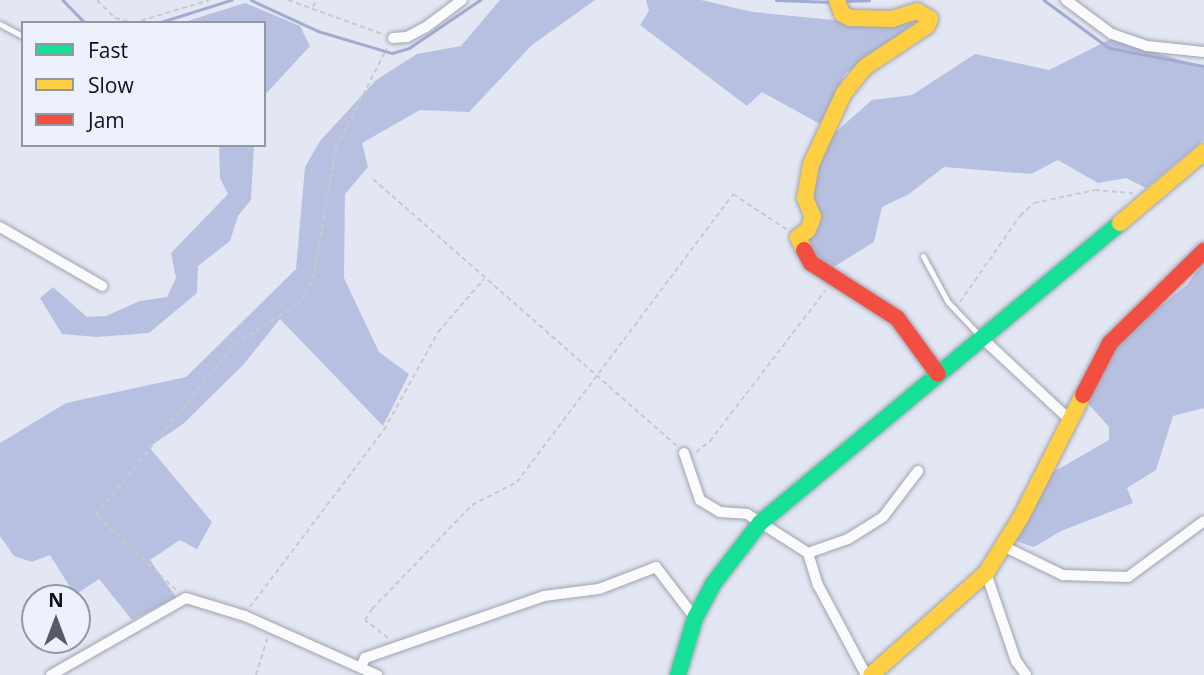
<!DOCTYPE html>
<style>
body{margin:0}
#map{position:relative;width:1204px;height:675px;overflow:hidden;background:#e3e7f4;font-family:"Open Sans",sans-serif}
div>[style]{position:absolute}
[style*='--x']{left:calc(var(--x)*1px);top:calc(var(--y)*1px);width:calc(var(--w)*1px);rotate:calc(var(--a)*1deg)}
.forest>*{inset:0;background:#b8c0e1}
.stream>*{height:2.5px;margin:-1.25px;padding:0 1.25px;transform-origin:1.25px;border-radius:1.25px;background:#a2abd1}
.path>*{height:2px;margin-top:-1px;transform-origin:0;background:repeating-linear-gradient(90deg,#c7c9cd 0 5px,transparent 0 8.5px)}
.roads{filter:drop-shadow(0 0 2px #a0a3ae) drop-shadow(0 0 2px #a0a3ae)}
.lane>*{height:5px;margin:-2.5px;padding:0 2.5px;transform-origin:2.5px;border-radius:2.5px;background:#fbfbfd}
.street>*{height:10px;margin:-5px;padding:0 5px;transform-origin:5px;border-radius:5px;background:#fbfbfd}
.fast>*{height:16px;margin:-8px;padding:0 8px;transform-origin:8px;border-radius:8px;background:#16e098}
.slow>*{height:16px;margin:-8px;padding:0 8px;transform-origin:8px;border-radius:8px;background:#ffcf43}
.jam>*{height:16px;margin:-8px;padding:0 8px;transform-origin:8px;border-radius:8px;background:#f24e42}
span{translate:-50% -50%;white-space:nowrap;text-align:center;line-height:1.15;-webkit-text-stroke:7px #edf1fc;paint-order:stroke}
.legend{position:absolute;left:21px;top:21px;width:245px;height:126px;box-sizing:border-box;background:#edf1fc;border:2px solid #9397a1;margin:0;padding:9px 12px;list-style:none;font-size:21px;color:#0d0f19}
.legend li{display:flex;align-items:center;gap:14px;height:35px}
.legend b{width:35px;border:2px solid #9397a1}
.north{position:absolute;left:21px;top:584px;width:70px;height:70px;box-sizing:border-box;background:#edf1fc;border:2px solid #9397a1;border-radius:50%;rotate:0deg;font-size:19px;font-weight:700;line-height:28px;text-align:center;color:#0d0f19}
.north::after{content:'';display:block;margin:auto;width:24px;height:32px;background:#585b66;clip-path:polygon(50% 0,100% 100%,50% 72%,0 100%)}
</style>
<div id="map">
<div class="forest">
<i style="clip-path:polygon(500px 0,595px 0,532px 45px,469px 112px,420px 110px,362px 143px,368px 167px,345px 194px,344px 278px,379px 352px,409px 374px,383px 426px,280px 319px,244px 364px,183px 424px,149px 447px,212px 522px,197px 549px,180px 540px,150px 560px,176px 597px,132px 620px,99px 579px,75px 595px,50px 555px,32px 562px,14px 556px,0 536px,0 443px,66px 403px,186px 377px,296px 269px,305px 167px,320px 141px,376px 80px,417px 54px,461px 46px)"></i>
<i style="clip-path:polygon(646px 0,701px 0,753px 12px,894px 26px,912px 21px,914px 27px,845px 74px,820px 124px,762px 92px,747px 106px,640px 25px,649px 11px)"></i>
<i style="clip-path:polygon(245px 3px,300px 26px,310px 46px,264px 96px,264px 23px,181px 23px)"></i>
<i style="clip-path:polygon(1111px 39px,1204px 67px,1204px 140px,1146px 188px,1126px 178px,1098px 183px,1058px 160px,1031px 174px,944px 167px,909px 194px,882px 207px,874px 242px,832px 268px,816px 258px,806px 239px,813px 183px,830px 137px,872px 100px,912px 95px,975px 54px,1049px 70px)"></i>
<i style="clip-path:polygon(219px 145px,254px 145px,251px 200px,238px 216px,230px 241px,198px 266px,197px 293px,149px 333px,97px 337px,62px 334px,40px 298px,53px 287px,87px 317px,106px 316px,140px 301px,167px 297px,176px 278px,171px 253px,228px 194px,220px 178px)"></i>
<i style="clip-path:polygon(1204px 261px,1204px 408px,1173px 416px,1156px 470px,1127px 488px,1133px 503px,1061px 531px,1034px 547px,1012px 540px,1050px 474px,1109px 440px,1109px 427px,1085px 400px,1112px 344px,1187px 285px)"></i>
</div>
<div class="stream">
<i style="--x:63;--y:0;--w:32;--a:46"></i>
<i style="--x:251;--y:0;--w:74;--a:24.8"></i>
<i style="--x:318;--y:31;--w:77;--a:16.6"></i>
<i style="--x:392;--y:53;--w:18;--a:-16"></i>
<i style="--x:409;--y:48;--w:86;--a:-34.1"></i>
<i style="--x:776;--y:0;--w:56;--a:2"></i>
<i style="--x:1044;--y:0;--w:81;--a:36.4"></i>
<i style="--x:1109;--y:48;--w:97;--a:10.7"></i>
<i style="--x:845;--y:1;--w:24;--a:-2"></i>
<i style="--x:158;--y:23;--w:77;--a:-17.5"></i>
</div>
<div class="path">
<i style="--x:97;--y:0;--w:25;--a:45"></i>
<i style="--x:115;--y:18;--w:19;--a:16"></i>
<i style="--x:133;--y:23;--w:80;--a:-16.6"></i>
<i style="--x:288;--y:0;--w:100;--a:19.9"></i>
<i style="--x:313;--y:7;--w:8;--a:-67"></i>
<i style="--x:373;--y:179;--w:405;--a:41.3"></i>
<i style="--x:960;--y:302;--w:105;--a:-55.1"></i>
<i style="--x:1020;--y:216;--w:19;--a:-43"></i>
<i style="--x:1034;--y:203;--w:62;--a:-12"></i>
<i style="--x:1095;--y:190;--w:38;--a:5"></i>
<i style="--x:696;--y:452;--w:18;--a:-38"></i>
<i style="--x:710;--y:441;--w:190;--a:-52.5"></i>
<i style="--x:176;--y:590;--w:110;--a:-136.8"></i>
<i style="--x:96;--y:515;--w:220;--a:-50.9"></i>
<i style="--x:235;--y:344;--w:73;--a:-32.2"></i>
<i style="--x:297;--y:305;--w:14;--a:-54"></i>
<i style="--x:305;--y:294;--w:17;--a:-62"></i>
<i style="--x:313;--y:279;--w:133;--a:-80"></i>
<i style="--x:336;--y:148;--w:112;--a:-63"></i>
<i style="--x:250;--y:607;--w:222;--a:-52.9"></i>
<i style="--x:384;--y:430;--w:112;--a:-61.1"></i>
<i style="--x:438;--y:332;--w:70;--a:-49"></i>
<i style="--x:388;--y:638;--w:29;--a:-142"></i>
<i style="--x:365;--y:620;--w:13;--a:-58"></i>
<i style="--x:372;--y:609;--w:144;--a:-46.1"></i>
<i style="--x:472;--y:505;--w:51;--a:-27.1"></i>
<i style="--x:517;--y:482;--w:360;--a:-53.1"></i>
<i style="--x:733;--y:194;--w:64;--a:33.4"></i>
<i style="--x:256;--y:675;--w:38;--a:-73"></i>
</div>
<div class="roads">
<div class="lane">
<i style="--x:0;--y:24;--w:26;--a:28"></i>
<i style="--x:923;--y:256;--w:52;--a:61.5"></i>
<i style="--x:948;--y:302;--w:45;--a:46.8"></i>
</div>
<div class="street">
<i style="--x:1066;--y:0;--w:57;--a:36.5"></i>
<i style="--x:1112;--y:34;--w:37;--a:19"></i>
<i style="--x:1147;--y:46;--w:57;--a:6"></i>
<i style="--x:393;--y:38;--w:14;--a:-4"></i>
<i style="--x:407;--y:37;--w:21;--a:-28"></i>
<i style="--x:426;--y:27;--w:45;--a:-36.9"></i>
<i style="--x:0;--y:227;--w:118;--a:30"></i>
<i style="--x:982;--y:338;--w:122;--a:43"></i>
<i style="--x:684;--y:453;--w:50;--a:71.2"></i>
<i style="--x:700;--y:500;--w:23;--a:31"></i>
<i style="--x:720;--y:512;--w:27;--a:4"></i>
<i style="--x:747;--y:514;--w:72;--a:32.6"></i>
<i style="--x:808;--y:553;--w:34;--a:73"></i>
<i style="--x:818;--y:585;--w:102;--a:61.9"></i>
<i style="--x:1003;--y:546;--w:67;--a:25.8"></i>
<i style="--x:1063;--y:575;--w:65;--a:1.8"></i>
<i style="--x:1128;--y:577;--w:94;--a:-36.4"></i>
<i style="--x:808;--y:553;--w:42;--a:-19.3"></i>
<i style="--x:848;--y:539;--w:41;--a:-32.2"></i>
<i style="--x:883;--y:517;--w:58;--a:-52.7"></i>
<i style="--x:986;--y:573;--w:93;--a:71.2"></i>
<i style="--x:1016;--y:661;--w:17;--a:54"></i>
<i style="--x:361;--y:667;--w:10;--a:-66"></i>
<i style="--x:365;--y:658;--w:189;--a:-19.1"></i>
<i style="--x:544;--y:596;--w:55;--a:-7.3"></i>
<i style="--x:599;--y:589;--w:61;--a:-21.1"></i>
<i style="--x:656;--y:567;--w:64;--a:52.6"></i>
<i style="--x:51;--y:675;--w:155;--a:-29.7"></i>
<i style="--x:186;--y:598;--w:62;--a:17"></i>
<i style="--x:245;--y:616;--w:145;--a:24.1"></i>
</div>
<div class="fast">
<i style="--x:678;--y:675;--w:59;--a:-73.4"></i>
<i style="--x:695;--y:618;--w:38;--a:-62"></i>
<i style="--x:713;--y:584;--w:77;--a:-52.4"></i>
<i style="--x:760;--y:523;--w:469;--a:-39.8"></i>
</div>
<div class="slow">
<i style="--x:1120;--y:223;--w:110;--a:-40.2"></i>
<i style="--x:804;--y:250;--w:14;--a:-115"></i>
<i style="--x:798;--y:237;--w:12;--a:-35"></i>
<i style="--x:808;--y:230;--w:14;--a:-69"></i>
<i style="--x:813;--y:217;--w:21;--a:-113"></i>
<i style="--x:805;--y:198;--w:35;--a:-80"></i>
<i style="--x:811;--y:164;--w:78;--a:-65.1"></i>
<i style="--x:844;--y:93;--w:33;--a:-51"></i>
<i style="--x:865;--y:67;--w:74;--a:-33.5"></i>
<i style="--x:927;--y:26;--w:8;--a:-67"></i>
<i style="--x:930;--y:19;--w:15;--a:-148"></i>
<i style="--x:917;--y:11;--w:25;--a:162"></i>
<i style="--x:893;--y:19;--w:43;--a:-178.7"></i>
<i style="--x:850;--y:18;--w:9;--a:-153"></i>
<i style="--x:842;--y:14;--w:15;--a:-110"></i>
<i style="--x:871;--y:675;--w:154;--a:-41.6"></i>
<i style="--x:986;--y:573;--w:66;--a:-58"></i>
<i style="--x:1021;--y:517;--w:137;--a:-63.1"></i>
</div>
<div class="jam">
<i style="--x:804;--y:250;--w:15;--a:62"></i>
<i style="--x:811;--y:263;--w:102;--a:32.6"></i>
<i style="--x:897;--y:318;--w:69;--a:53.8"></i>
<i style="--x:1083;--y:395;--w:59;--a:-62.6"></i>
<i style="--x:1110;--y:343;--w:132;--a:-44.4"></i>
</div>
</div>
<ul class="legend">
<li><b style="height:9px;background:#16e098"></b>Fast</li>
<li><b style="height:9px;background:#ffcf43"></b>Slow</li>
<li><b style="height:9px;background:#f24e42"></b>Jam</li>
</ul>
<div class="north">N</div>
</div>
